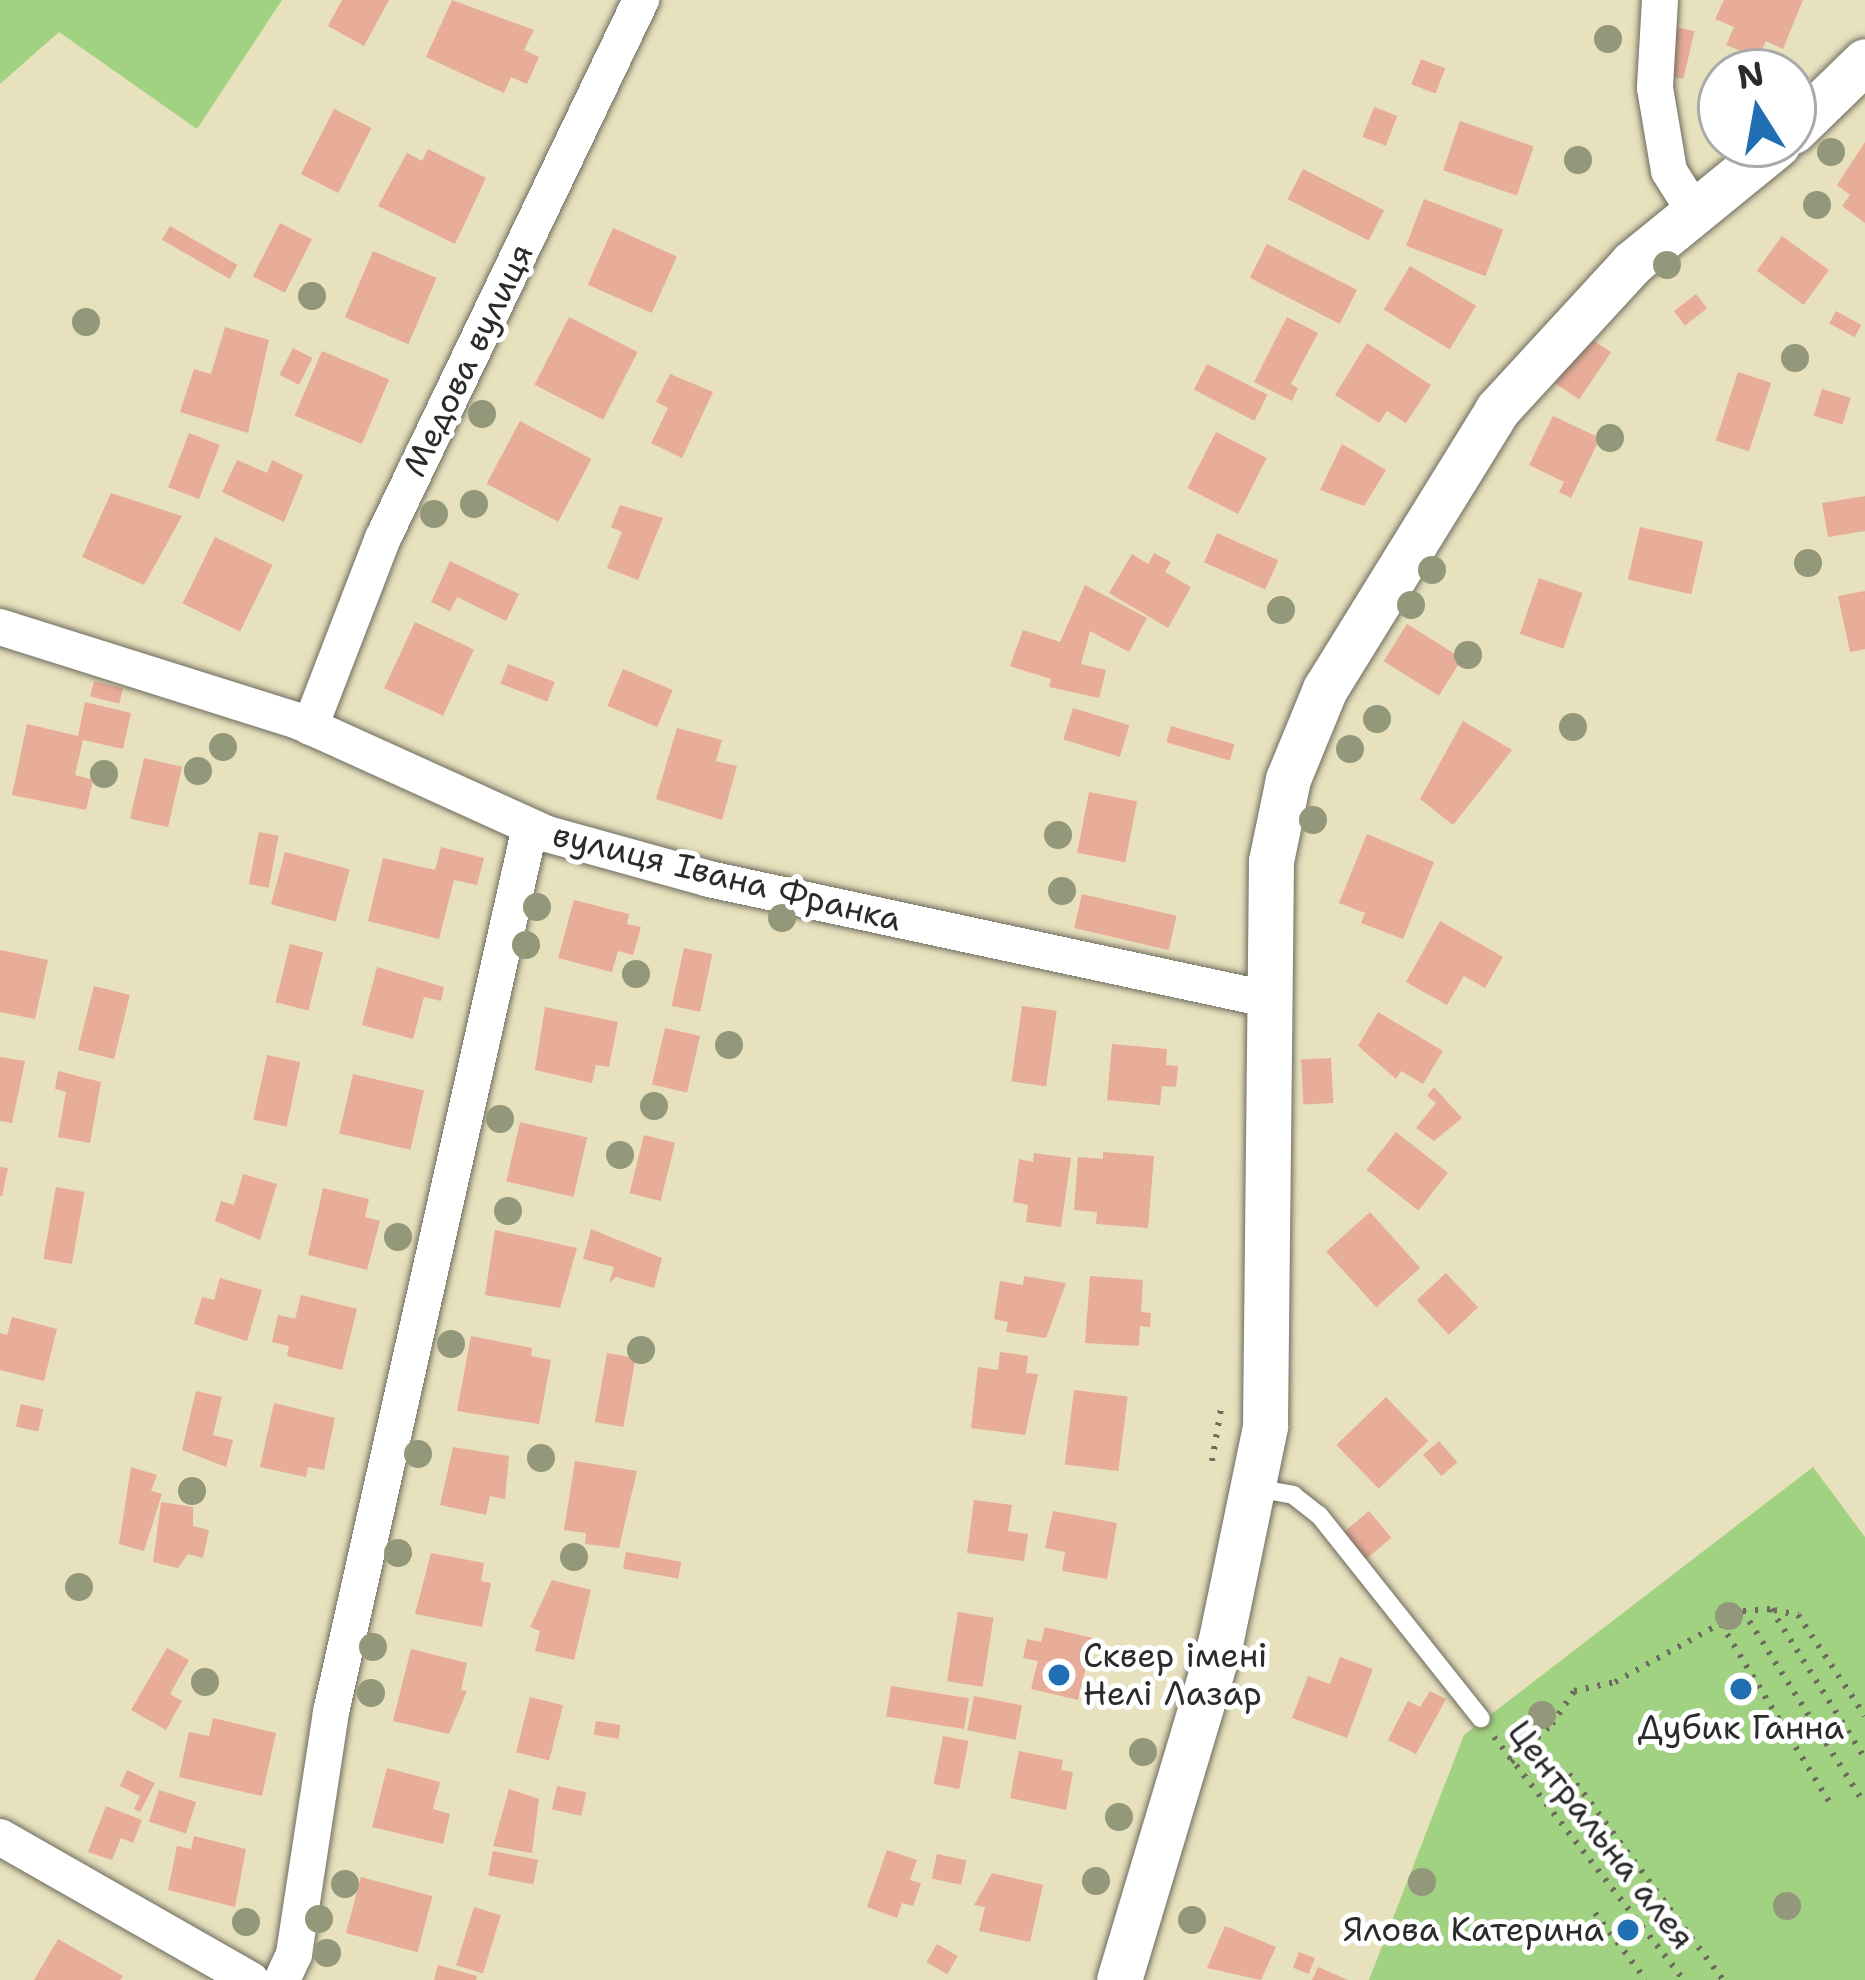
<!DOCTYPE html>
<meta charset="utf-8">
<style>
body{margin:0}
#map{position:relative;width:1865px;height:1980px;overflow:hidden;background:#e8e1be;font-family:"Shantell Sans",sans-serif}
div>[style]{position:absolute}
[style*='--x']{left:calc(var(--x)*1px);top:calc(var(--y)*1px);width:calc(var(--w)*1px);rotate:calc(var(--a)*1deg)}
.green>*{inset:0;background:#a1d281}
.building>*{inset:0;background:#e7ad98;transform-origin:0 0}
.path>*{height:6px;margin-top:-3px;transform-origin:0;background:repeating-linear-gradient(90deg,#6d6b5e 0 3px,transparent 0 12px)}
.roads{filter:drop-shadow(0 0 3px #6d6b5e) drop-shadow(0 0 3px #6d6b5e)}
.service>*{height:18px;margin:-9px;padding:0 9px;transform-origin:9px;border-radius:9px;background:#fff}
.minor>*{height:36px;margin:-18px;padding:0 18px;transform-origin:18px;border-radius:18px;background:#fff}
.tertiary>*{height:45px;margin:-22.5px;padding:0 22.5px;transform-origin:22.5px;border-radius:22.5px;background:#fff}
.trees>*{width:28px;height:28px;margin:-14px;border-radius:50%;background:#93987b}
.dots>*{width:33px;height:33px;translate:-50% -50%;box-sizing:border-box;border:6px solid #fff;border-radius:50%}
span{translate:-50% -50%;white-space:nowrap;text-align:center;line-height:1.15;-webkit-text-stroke:10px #fff;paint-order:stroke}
.street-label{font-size:33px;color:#2b2b2b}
.poi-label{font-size:33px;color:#2b2b2b}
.left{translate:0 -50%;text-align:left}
.right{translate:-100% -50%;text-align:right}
.north{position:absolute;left:1697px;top:48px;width:120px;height:120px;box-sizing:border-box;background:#fff;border:3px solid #aaa;border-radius:50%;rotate:349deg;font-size:33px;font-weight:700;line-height:48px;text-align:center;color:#2b2b2b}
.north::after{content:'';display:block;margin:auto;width:42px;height:54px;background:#1f6fb2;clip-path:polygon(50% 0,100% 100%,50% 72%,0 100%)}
</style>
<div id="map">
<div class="green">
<i style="clip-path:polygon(0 0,282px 0,197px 129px,59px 32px,0 84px)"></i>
<i style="clip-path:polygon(1813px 1467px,1865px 1537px,1865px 1980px,1369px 1980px,1464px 1735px)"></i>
</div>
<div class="building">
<i style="clip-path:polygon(342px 0,389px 0,364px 46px,328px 26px)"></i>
<i style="clip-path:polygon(452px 0,534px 30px,524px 50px,539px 57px,527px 84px,511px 77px,504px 93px,426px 57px)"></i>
<i style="clip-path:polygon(1724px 0,1803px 0,1783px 49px,1766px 41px,1758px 58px,1726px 45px,1734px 27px,1715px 19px)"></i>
<i style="left:1672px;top:26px;width:23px;height:49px;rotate:13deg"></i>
<i style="left:1421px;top:59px;width:26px;height:27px;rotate:21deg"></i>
<i style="left:1374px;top:107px;width:25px;height:32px;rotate:21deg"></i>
<i style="left:334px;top:109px;width:42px;height:73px;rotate:27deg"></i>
<i style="left:1460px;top:121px;width:78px;height:52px;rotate:19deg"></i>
<i style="clip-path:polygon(1865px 142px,1865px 223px,1842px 206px,1850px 195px,1837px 185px)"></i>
<i style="clip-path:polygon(428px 149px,486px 178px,455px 244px,378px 206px,407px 153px,422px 161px)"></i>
<i style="left:1303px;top:169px;width:91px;height:34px;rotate:27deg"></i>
<i style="left:1424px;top:199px;width:85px;height:50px;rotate:21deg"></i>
<i style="left:280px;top:223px;width:36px;height:60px;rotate:27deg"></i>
<i style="left:170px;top:226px;width:78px;height:16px;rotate:30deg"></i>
<i style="left:613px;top:228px;width:70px;height:62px;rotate:24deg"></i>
<i style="left:1782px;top:236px;width:58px;height:43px;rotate:36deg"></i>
<i style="left:1267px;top:244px;width:101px;height:38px;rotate:27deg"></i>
<i style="left:373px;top:251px;width:69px;height:72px;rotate:23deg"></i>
<i style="left:1410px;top:266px;width:77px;height:51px;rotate:31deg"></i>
<i style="left:1696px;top:294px;width:18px;height:28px;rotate:52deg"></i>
<i style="left:1836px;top:311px;width:29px;height:14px;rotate:29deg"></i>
<i style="left:569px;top:317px;width:77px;height:76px;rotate:27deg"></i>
<i style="clip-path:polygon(1287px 317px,1318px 333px,1291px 384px,1298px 388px,1292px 401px,1254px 382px)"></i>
<i style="clip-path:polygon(225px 327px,269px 340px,248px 433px,180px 412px,194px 369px,211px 374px)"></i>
<i style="left:1587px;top:336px;width:29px;height:57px;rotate:34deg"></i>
<i style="clip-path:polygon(1367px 343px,1431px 385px,1406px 423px,1387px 411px,1379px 423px,1335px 395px)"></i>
<i style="left:293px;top:348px;width:22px;height:30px;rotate:27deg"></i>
<i style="left:322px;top:351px;width:73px;height:70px;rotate:23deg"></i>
<i style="left:1207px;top:364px;width:68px;height:29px;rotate:27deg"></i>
<i style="left:1738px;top:372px;width:35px;height:72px;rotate:18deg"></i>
<i style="clip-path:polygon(670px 374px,713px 392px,682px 458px,651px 443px,668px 408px,656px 402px)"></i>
<i style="left:1822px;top:389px;width:30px;height:28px;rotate:17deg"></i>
<i style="clip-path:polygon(1553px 416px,1600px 438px,1571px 498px,1559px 492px,1564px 482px,1529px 465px)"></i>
<i style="left:520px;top:421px;width:81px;height:71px;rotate:28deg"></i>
<i style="left:1216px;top:432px;width:57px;height:63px;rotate:27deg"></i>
<i style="left:189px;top:433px;width:33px;height:58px;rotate:21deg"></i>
<i style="clip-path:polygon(1342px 444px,1386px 470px,1364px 506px,1320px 490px)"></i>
<i style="clip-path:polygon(237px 460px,267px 473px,272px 460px,303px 475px,284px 522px,222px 492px)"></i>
<i style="clip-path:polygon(111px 493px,182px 516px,144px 585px,82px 557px)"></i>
<i style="clip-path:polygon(1865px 496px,1865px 531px,1828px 537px,1822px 503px)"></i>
<i style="clip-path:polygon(620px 505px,663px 518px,638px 580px,607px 568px,622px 532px,611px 527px)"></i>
<i style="left:1640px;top:527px;width:65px;height:54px;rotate:13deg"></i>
<i style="left:1217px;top:533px;width:67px;height:32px;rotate:24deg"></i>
<i style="left:215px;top:537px;width:64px;height:74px;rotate:26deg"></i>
<i style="clip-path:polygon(1154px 553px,1171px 562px,1165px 572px,1191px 587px,1168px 628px,1109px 593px,1132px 554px,1148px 564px)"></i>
<i style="clip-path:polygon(450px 561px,519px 594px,506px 621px,457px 597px,450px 611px,431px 602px)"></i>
<i style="left:1539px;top:578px;width:46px;height:59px;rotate:19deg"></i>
<i style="clip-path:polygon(1085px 585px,1147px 618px,1129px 652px,1090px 631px,1081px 664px,1106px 670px,1099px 698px,1049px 687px,1051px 679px,1010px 666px,1023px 630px,1060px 642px)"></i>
<i style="clip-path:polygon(1865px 591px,1865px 649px,1850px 652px,1838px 596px)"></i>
<i style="left:415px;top:622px;width:65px;height:73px;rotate:25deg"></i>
<i style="left:1407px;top:624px;width:65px;height:44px;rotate:32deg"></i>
<i style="left:508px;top:664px;width:50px;height:21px;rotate:21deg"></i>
<i style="left:623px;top:669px;width:54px;height:40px;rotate:23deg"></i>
<i style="left:94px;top:681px;width:30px;height:16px;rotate:14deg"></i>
<i style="clip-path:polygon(85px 702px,131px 713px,123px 749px,83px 740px,75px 775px,93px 780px,86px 810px,12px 795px,27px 724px,78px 736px)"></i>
<i style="left:1073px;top:708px;width:59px;height:33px;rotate:17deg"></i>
<i style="clip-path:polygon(1463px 721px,1512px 750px,1453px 825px,1420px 799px)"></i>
<i style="left:1171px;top:726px;width:66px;height:17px;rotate:16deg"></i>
<i style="clip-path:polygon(677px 728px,722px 740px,716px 761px,737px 766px,722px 820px,656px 799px)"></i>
<i style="left:144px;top:758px;width:39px;height:62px;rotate:13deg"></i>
<i style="left:1089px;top:792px;width:49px;height:62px;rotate:11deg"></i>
<i style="left:259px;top:832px;width:20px;height:53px;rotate:11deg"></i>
<i style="clip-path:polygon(1367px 834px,1434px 862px,1403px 939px,1361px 923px,1365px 913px,1339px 903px)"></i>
<i style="clip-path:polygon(441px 847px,484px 858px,477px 885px,454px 880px,439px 939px,368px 921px,383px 858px,435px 870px)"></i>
<i style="left:285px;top:852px;width:67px;height:54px;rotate:15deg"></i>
<i style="left:1082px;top:894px;width:97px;height:35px;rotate:13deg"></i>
<i style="clip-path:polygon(574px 900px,629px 914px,627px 924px,641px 927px,633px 955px,618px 951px,612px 972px,558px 958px)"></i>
<i style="clip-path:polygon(1440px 921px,1503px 957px,1485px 988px,1464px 976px,1447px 1005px,1406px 982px)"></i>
<i style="left:290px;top:944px;width:34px;height:60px;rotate:14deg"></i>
<i style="left:684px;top:948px;width:29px;height:59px;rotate:12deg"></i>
<i style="clip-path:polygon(0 950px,48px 960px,35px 1019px,0 1012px)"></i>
<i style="clip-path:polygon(377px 967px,444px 987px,441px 1001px,424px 997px,413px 1039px,362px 1025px)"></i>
<i style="left:94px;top:986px;width:37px;height:66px;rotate:14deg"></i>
<i style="left:1022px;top:1006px;width:35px;height:76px;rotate:8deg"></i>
<i style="clip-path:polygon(545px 1007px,618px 1022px,609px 1067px,596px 1065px,592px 1083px,535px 1070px)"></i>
<i style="clip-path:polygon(1378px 1012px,1443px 1051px,1423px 1084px,1401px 1071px,1396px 1079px,1358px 1046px)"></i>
<i style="left:665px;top:1028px;width:36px;height:58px;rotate:13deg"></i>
<i style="clip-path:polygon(1112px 1044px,1167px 1049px,1166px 1065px,1178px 1066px,1176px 1087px,1162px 1086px,1160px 1105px,1107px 1100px)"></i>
<i style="left:267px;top:1055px;width:34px;height:66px;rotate:12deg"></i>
<i style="clip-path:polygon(0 1057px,25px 1061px,12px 1123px,0 1121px)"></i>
<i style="left:1331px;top:1058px;width:45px;height:30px;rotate:87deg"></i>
<i style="clip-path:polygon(58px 1071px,101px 1082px,90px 1143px,58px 1137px,66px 1092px,55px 1089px)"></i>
<i style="left:353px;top:1074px;width:73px;height:61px;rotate:13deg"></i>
<i style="clip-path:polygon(1434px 1087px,1462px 1118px,1434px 1141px,1416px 1128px,1436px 1103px,1427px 1096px)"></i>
<i style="left:520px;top:1122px;width:69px;height:61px;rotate:13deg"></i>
<i style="left:1396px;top:1132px;width:66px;height:48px;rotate:38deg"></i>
<i style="left:644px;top:1135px;width:32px;height:60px;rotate:14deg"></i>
<i style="clip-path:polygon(1103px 1152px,1154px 1156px,1148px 1228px,1096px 1224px,1097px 1212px,1074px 1210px,1078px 1157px,1103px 1159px)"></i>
<i style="clip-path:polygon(1034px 1153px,1071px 1158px,1061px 1227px,1026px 1222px,1028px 1205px,1013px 1202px,1019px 1159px,1033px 1162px)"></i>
<i style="clip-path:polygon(0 1167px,8px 1168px,2px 1196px,0 1196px)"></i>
<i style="clip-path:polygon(243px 1174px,277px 1184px,260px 1240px,215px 1221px,221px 1201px,234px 1205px)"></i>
<i style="left:56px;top:1187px;width:29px;height:73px;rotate:10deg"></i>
<i style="clip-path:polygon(323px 1188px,369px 1199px,365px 1217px,380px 1221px,367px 1270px,308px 1255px)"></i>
<i style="left:1370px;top:1212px;width:75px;height:59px;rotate:48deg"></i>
<i style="clip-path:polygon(591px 1229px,662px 1258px,654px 1288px,616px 1277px,609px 1283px,614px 1267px,583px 1259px)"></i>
<i style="clip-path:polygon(495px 1230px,577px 1248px,560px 1308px,485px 1295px)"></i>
<i style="left:1446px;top:1273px;width:47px;height:40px;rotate:47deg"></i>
<i style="clip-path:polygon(1024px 1276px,1066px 1283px,1046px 1338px,1006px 1332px,1008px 1322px,994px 1319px,1000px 1281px,1023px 1285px)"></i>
<i style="clip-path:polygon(1090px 1276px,1143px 1280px,1141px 1312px,1151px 1313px,1150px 1327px,1140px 1326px,1139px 1346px,1085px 1343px)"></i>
<i style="clip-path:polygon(220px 1278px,262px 1290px,247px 1341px,194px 1324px,202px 1297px,214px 1300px)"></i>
<i style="clip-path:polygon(301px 1295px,357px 1309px,342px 1370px,287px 1356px,289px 1346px,272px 1342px,278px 1315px,295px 1319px)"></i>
<i style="clip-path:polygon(12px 1317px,57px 1329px,44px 1381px,0 1370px,0 1333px,7px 1335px)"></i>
<i style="clip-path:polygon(471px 1336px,532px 1348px,531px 1356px,551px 1360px,539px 1424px,457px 1411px)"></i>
<i style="clip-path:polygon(1000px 1352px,1028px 1356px,1026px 1373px,1038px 1374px,1025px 1435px,971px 1428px,978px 1367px,998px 1370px)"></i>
<i style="left:607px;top:1353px;width:29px;height:70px;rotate:10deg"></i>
<i style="left:1074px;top:1390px;width:54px;height:75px;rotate:7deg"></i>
<i style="clip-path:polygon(196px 1391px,222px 1397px,213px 1435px,233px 1440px,226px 1467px,182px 1450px)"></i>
<i style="left:1386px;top:1397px;width:61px;height:69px;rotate:46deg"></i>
<i style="clip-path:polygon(274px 1403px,335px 1418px,324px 1470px,308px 1467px,306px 1477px,260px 1467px)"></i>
<i style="left:21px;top:1404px;width:23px;height:23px;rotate:13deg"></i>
<i style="left:1439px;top:1441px;width:28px;height:21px;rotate:49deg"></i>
<i style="clip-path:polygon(453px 1447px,509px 1456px,505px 1499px,490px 1496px,486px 1515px,440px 1505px)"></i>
<i style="clip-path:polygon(575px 1461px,637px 1471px,619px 1548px,585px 1544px,586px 1533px,564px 1530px)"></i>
<i style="clip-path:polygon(131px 1467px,157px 1475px,151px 1491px,162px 1494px,144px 1551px,119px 1544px)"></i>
<i style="clip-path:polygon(974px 1500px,1012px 1505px,1008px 1531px,1028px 1534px,1024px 1561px,967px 1553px)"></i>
<i style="clip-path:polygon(161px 1502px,193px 1507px,193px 1526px,209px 1530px,203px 1558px,188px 1554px,178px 1568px,153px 1562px)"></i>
<i style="clip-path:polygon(1053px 1511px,1117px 1523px,1107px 1579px,1062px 1571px,1065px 1552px,1045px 1548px)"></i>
<i style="left:1369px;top:1511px;width:35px;height:33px;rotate:50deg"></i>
<i style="left:626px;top:1552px;width:56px;height:17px;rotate:10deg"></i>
<i style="clip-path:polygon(431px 1553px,484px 1563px,481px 1581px,491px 1583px,482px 1627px,415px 1614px)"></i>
<i style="clip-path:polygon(552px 1580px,591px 1590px,574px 1660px,535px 1651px,540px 1631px,530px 1627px)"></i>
<i style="left:958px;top:1612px;width:36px;height:70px;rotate:9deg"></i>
<i style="clip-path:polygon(1045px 1627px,1093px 1638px,1078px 1700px,1031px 1689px,1038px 1661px,1023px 1658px,1027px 1639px,1041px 1642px)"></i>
<i style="clip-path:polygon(167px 1648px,189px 1660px,170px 1694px,182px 1701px,166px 1730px,131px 1710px)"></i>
<i style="clip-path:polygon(411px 1649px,467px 1663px,461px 1690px,467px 1691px,449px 1734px,393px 1721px)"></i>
<i style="clip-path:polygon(1340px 1657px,1373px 1669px,1347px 1738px,1292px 1718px,1308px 1676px,1330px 1684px)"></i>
<i style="left:891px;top:1686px;width:79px;height:31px;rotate:9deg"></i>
<i style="clip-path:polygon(1430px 1691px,1446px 1699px,1416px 1754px,1388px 1740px,1408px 1701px,1420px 1707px)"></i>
<i style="left:974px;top:1696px;width:49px;height:35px;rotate:11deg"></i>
<i style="left:530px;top:1697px;width:34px;height:57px;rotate:14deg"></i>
<i style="clip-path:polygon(213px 1718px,276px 1733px,262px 1796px,179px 1777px,189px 1732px,209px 1736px)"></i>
<i style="left:596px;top:1721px;width:25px;height:14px;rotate:9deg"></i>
<i style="left:943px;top:1736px;width:26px;height:49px;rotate:11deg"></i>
<i style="clip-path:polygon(1019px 1751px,1063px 1760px,1061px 1770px,1073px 1772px,1066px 1810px,1010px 1798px)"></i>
<i style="clip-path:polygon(387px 1768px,440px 1782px,433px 1809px,450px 1814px,443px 1844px,372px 1827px)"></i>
<i style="clip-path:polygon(127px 1770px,155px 1783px,140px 1812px,134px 1809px,140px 1796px,120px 1786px)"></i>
<i style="left:557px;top:1786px;width:30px;height:24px;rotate:12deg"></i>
<i style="clip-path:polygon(509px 1789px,539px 1799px,532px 1853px,493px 1846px)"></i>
<i style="left:159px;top:1790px;width:39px;height:33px;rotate:18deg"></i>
<i style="clip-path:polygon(106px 1806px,142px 1820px,133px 1843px,121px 1838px,112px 1860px,88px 1852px)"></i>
<i style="clip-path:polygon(194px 1836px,246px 1849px,235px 1907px,168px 1890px,177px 1846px,191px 1849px)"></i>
<i style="clip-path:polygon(887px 1850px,917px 1860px,910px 1880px,921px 1883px,913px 1906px,902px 1903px,897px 1918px,867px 1907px)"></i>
<i style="left:493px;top:1851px;width:46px;height:25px;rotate:11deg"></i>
<i style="left:937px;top:1854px;width:30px;height:25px;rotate:12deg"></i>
<i style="clip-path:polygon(992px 1873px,1043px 1885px,1030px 1942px,979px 1931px,985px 1907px,974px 1905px)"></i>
<i style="left:361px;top:1877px;width:74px;height:58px;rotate:15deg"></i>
<i style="left:474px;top:1907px;width:28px;height:61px;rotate:17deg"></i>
<i style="clip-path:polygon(1225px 1926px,1276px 1947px,1261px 1980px,1207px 1968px)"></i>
<i style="clip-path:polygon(58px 1939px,123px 1976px,120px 1980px,34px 1980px)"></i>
<i style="left:937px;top:1944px;width:24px;height:21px;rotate:30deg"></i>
<i style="left:1299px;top:1952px;width:17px;height:17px;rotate:21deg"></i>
<i style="clip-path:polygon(438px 1965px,477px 1976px,476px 1980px,434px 1980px)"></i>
<i style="clip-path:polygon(1318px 1967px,1348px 1980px,1312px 1980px)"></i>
</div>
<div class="path">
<i style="--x:1212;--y:1461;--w:53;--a:-80.2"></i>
<i style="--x:1774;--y:1610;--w:25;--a:12"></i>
<i style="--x:1798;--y:1615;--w:121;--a:56.4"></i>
<i style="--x:1743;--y:1611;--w:220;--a:57.8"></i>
<i style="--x:1721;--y:1624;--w:215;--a:58.7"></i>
<i style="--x:1494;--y:1737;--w:308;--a:52"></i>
<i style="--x:1511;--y:1762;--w:56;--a:-42.8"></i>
<i style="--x:1552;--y:1724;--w:40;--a:-56"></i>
<i style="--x:1574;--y:1691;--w:42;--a:-12.4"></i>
<i style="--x:1615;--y:1682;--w:146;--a:-29"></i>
<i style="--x:1743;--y:1611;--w:28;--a:-4"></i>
<i style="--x:1771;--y:1609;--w:176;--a:57.8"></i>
<i style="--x:1569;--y:1774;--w:257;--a:53.2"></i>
<i style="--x:1595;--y:1913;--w:84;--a:52.7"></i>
</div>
<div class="roads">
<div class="service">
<i style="--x:1255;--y:1488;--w:39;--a:10"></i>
<i style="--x:1293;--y:1495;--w:33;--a:38"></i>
<i style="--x:1319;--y:1515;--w:260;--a:51.5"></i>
</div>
<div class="minor">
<i style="--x:1660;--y:0;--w:88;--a:93.3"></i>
<i style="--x:1655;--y:88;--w:84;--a:80.4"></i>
<i style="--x:1669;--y:171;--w:51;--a:57.9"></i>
<i style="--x:0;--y:627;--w:312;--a:17.5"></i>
<i style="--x:298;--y:721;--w:273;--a:24.4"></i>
<i style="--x:547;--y:834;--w:168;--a:15.5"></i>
<i style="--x:709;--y:879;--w:571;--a:12.14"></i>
<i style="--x:310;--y:727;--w:203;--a:-68.9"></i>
<i style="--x:383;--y:538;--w:597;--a:-64.38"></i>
<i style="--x:0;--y:1837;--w:289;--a:29.7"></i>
<i style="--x:282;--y:1980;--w:29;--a:-65"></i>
<i style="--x:294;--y:1954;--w:245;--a:-81.3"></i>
<i style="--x:331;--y:1712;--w:907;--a:-77.33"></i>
</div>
<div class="tertiary">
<i style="--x:1793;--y:131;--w:100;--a:-44.2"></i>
<i style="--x:1119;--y:1980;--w:351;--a:-73.3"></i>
<i style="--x:1220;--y:1644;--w:223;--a:-78.3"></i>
<i style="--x:1265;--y:1426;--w:565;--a:-89.39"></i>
<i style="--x:1271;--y:861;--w:84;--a:-78.3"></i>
<i style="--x:1288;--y:779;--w:97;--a:-67.7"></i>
<i style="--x:1325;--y:689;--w:328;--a:-58.3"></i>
<i style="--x:1497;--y:410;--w:200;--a:-47.4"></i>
<i style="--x:1632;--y:263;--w:188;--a:-39.2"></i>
</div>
</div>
<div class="trees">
<i style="left:1608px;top:39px"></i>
<i style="left:1831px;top:152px"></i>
<i style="left:1578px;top:160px"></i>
<i style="left:1817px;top:205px"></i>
<i style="left:1667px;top:265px"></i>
<i style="left:312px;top:296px"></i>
<i style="left:86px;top:322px"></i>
<i style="left:1795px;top:358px"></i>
<i style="left:482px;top:414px"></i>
<i style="left:1610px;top:438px"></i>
<i style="left:474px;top:504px"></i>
<i style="left:434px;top:514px"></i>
<i style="left:1808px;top:563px"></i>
<i style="left:1432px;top:570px"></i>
<i style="left:1411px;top:605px"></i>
<i style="left:1281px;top:610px"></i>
<i style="left:1468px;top:655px"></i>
<i style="left:1377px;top:719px"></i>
<i style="left:1573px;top:727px"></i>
<i style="left:223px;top:747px"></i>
<i style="left:1350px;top:749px"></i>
<i style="left:198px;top:771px"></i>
<i style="left:104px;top:774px"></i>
<i style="left:1313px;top:820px"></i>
<i style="left:1058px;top:835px"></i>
<i style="left:1062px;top:891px"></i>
<i style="left:537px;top:907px"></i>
<i style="left:782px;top:918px"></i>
<i style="left:526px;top:945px"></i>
<i style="left:636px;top:974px"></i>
<i style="left:729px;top:1045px"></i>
<i style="left:654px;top:1106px"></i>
<i style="left:500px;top:1119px"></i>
<i style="left:620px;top:1155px"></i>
<i style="left:508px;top:1211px"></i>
<i style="left:398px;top:1237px"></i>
<i style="left:451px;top:1344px"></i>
<i style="left:641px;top:1350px"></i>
<i style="left:418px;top:1454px"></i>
<i style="left:541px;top:1458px"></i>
<i style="left:192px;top:1491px"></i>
<i style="left:398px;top:1553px"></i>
<i style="left:574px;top:1557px"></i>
<i style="left:79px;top:1587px"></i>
<i style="left:1729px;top:1616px"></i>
<i style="left:373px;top:1647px"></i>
<i style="left:205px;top:1682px"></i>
<i style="left:371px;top:1693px"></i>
<i style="left:1542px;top:1715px"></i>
<i style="left:1143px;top:1752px"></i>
<i style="left:1119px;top:1817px"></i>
<i style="left:1096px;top:1881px"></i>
<i style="left:1422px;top:1882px"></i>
<i style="left:345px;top:1884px"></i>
<i style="left:1787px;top:1906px"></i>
<i style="left:319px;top:1919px"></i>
<i style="left:1192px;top:1920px"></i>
<i style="left:246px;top:1922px"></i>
<i style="left:327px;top:1953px"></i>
</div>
<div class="dots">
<i style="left:1059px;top:1675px;background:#1f6fb2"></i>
<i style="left:1741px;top:1689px;background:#1f6fb2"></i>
<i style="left:1628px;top:1930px;background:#1f6fb2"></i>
</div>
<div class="street-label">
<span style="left:468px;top:360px;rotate:-64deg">Медова вулиця</span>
<span style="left:727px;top:877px;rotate:14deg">вулиця Івана Франка</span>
<span style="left:1601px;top:1835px;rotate:52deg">Центральна алея</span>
</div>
<div class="poi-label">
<span class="left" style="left:1083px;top:1675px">Сквер імені<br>Нелі Лазар</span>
<span style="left:1741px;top:1728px">Дубик Ганна</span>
<span class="right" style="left:1604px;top:1930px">Ялова Катерина</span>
</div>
<div class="north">N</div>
</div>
